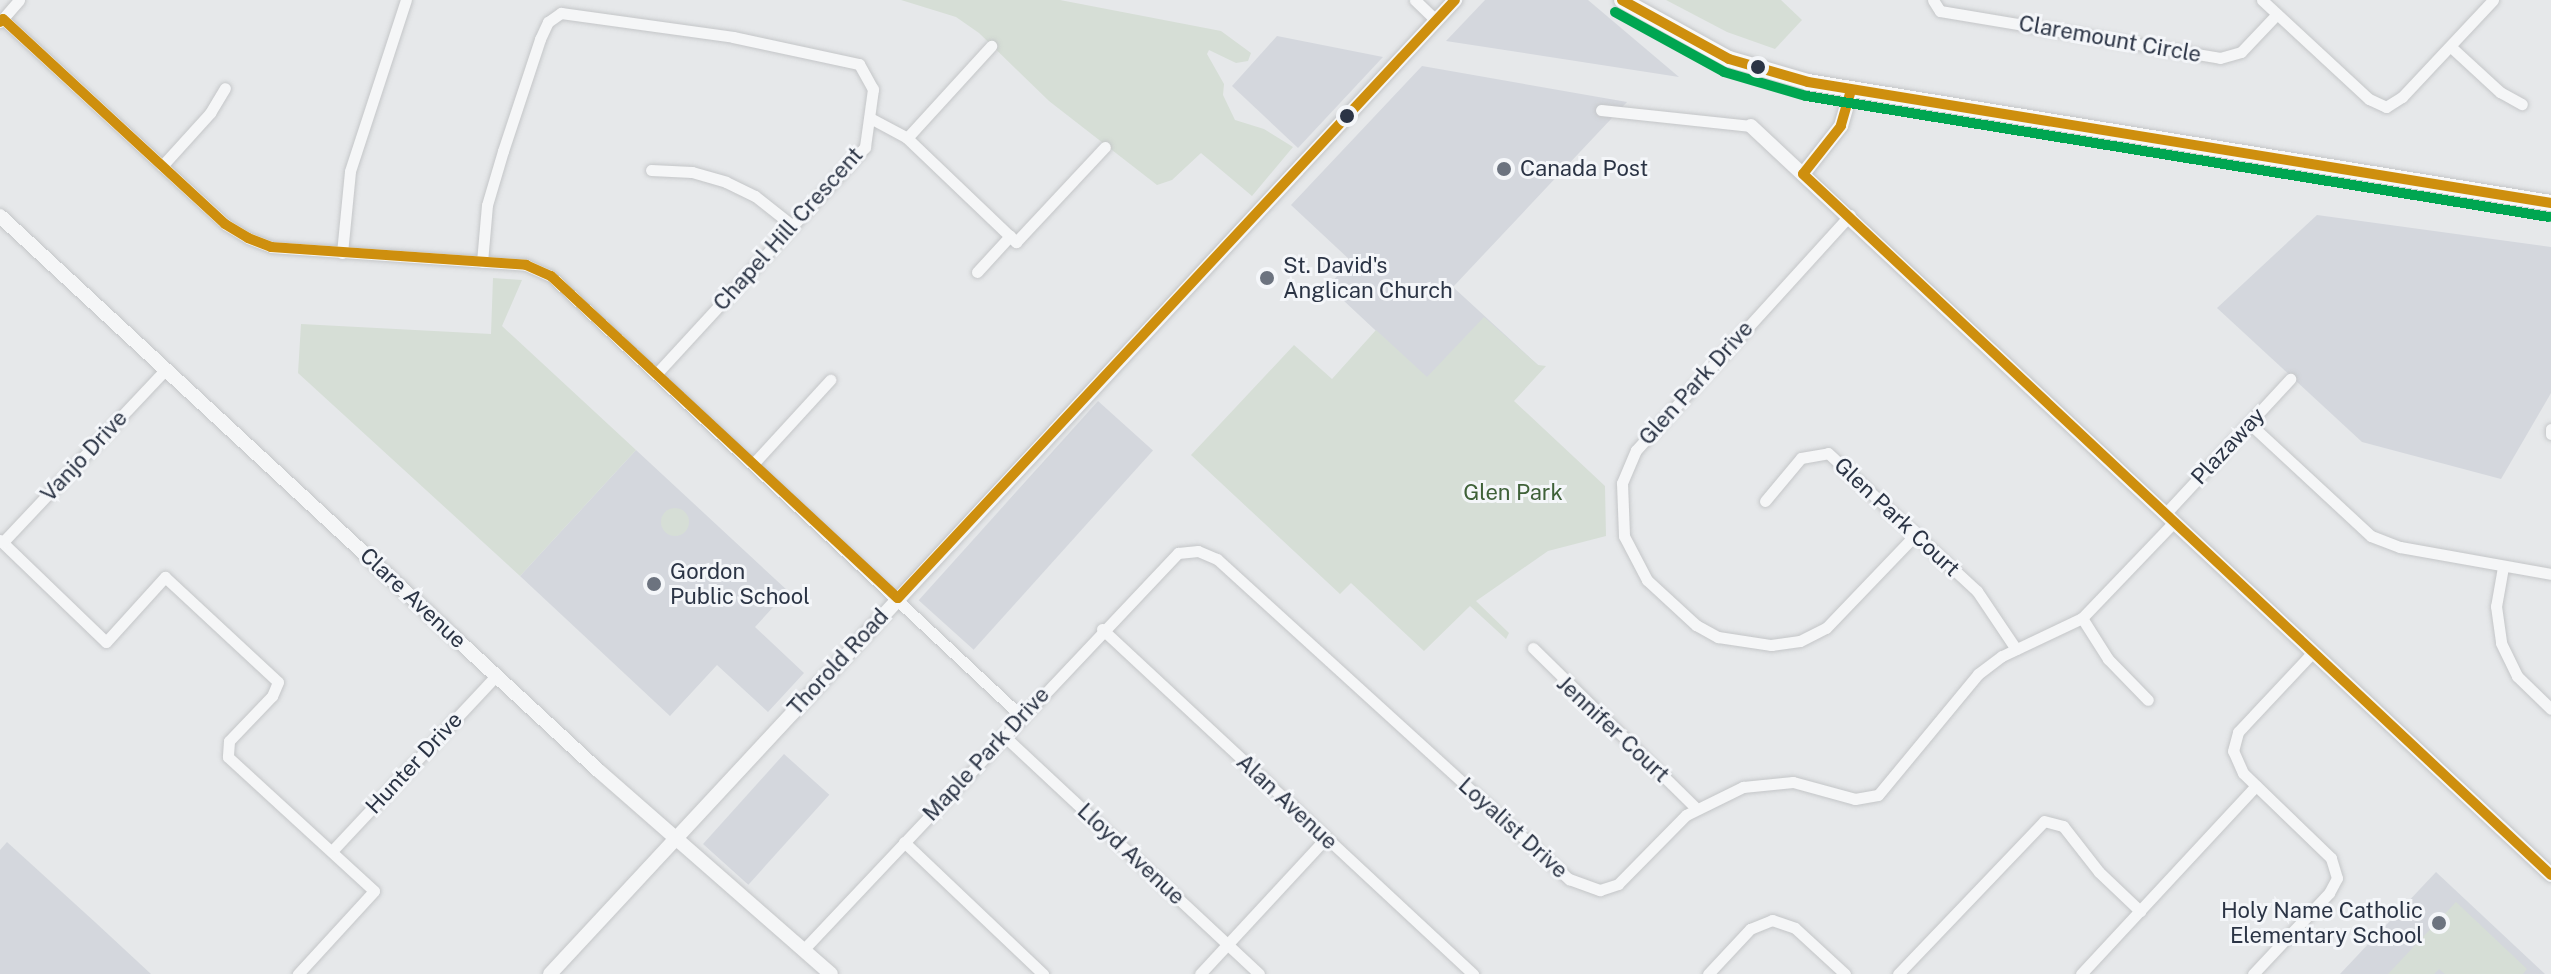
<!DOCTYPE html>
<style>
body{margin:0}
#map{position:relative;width:2551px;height:974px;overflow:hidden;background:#e6e8ea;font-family:"Public Sans",sans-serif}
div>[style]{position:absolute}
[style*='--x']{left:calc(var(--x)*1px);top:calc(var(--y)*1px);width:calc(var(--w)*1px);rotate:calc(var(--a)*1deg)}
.built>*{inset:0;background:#d4d7dd;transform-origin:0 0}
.green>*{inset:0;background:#d6ded6}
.round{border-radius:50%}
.roads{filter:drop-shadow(0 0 2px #c4c6c8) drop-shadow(0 0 2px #c4c6c8)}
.minor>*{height:11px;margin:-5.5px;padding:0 5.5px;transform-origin:5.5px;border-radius:5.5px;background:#f5f6f7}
.tertiary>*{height:14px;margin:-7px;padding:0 7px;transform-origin:7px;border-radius:7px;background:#f5f6f7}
.secondary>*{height:16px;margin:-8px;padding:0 8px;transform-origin:8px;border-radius:8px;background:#f8f8f8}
.bus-1>*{height:10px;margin:-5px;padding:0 5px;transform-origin:5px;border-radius:5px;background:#ce8f0e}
.bus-2>*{height:10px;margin:-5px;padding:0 5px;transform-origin:5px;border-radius:5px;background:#00a651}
.dots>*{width:22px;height:22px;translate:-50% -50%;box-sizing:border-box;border:4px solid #f4f6f9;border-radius:50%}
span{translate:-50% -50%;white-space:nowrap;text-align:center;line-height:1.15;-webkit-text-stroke:6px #f4f6f9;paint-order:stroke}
.street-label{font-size:22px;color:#2b3445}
.poi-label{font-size:22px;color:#2b3445}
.left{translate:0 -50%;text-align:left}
.right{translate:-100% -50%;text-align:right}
.park-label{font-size:22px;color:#3f6138}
</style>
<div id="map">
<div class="built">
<i style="clip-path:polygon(1485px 0,1588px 0,1679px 77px,1446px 41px)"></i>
<i style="clip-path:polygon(1277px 36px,1383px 57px,1298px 148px,1232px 86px)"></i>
<i style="clip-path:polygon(1422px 66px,1627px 102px,1453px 287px,1539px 366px,1481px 429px,1328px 286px,1351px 261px,1291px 205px)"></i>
<i style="clip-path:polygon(2317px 215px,2551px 247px,2551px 393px,2501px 479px,2362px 442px,2217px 308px)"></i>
<i style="left:1098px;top:401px;width:74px;height:268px;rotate:42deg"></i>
<i style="clip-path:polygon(636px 450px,788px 591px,755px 627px,804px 673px,768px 712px,717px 665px,670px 716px,520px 576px)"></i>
<i style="left:784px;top:754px;width:61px;height:121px;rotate:42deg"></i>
<i style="clip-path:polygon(7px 842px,96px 923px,151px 974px,0 974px,0 850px)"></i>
<i style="clip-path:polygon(2436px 872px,2545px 974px,2340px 974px)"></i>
</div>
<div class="green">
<i style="clip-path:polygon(901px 0,1060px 0,1221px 31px,1251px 53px,1248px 61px,1236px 63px,1209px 50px,1207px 54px,1224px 84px,1223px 95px,1235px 120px,1264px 129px,1293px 147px,1252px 196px,1201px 153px,1172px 180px,1157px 185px,1049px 101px,979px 33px,956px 17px)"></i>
<i style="clip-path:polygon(1666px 0,1781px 0,1802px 20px,1775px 49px,1727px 32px)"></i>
<i style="clip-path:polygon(493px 278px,522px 280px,502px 326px,636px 450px,520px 576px,298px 373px,301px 324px,491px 334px)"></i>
<i style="clip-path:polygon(1484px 317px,1538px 365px,1546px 366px,1514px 401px,1605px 486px,1606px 536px,1548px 551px,1476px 601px,1509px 633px,1506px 639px,1470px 606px,1424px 651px,1351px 583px,1340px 594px,1191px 455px,1294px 345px,1332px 379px,1376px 330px,1427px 377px)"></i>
<i class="round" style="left:661px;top:508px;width:28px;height:28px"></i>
<i style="clip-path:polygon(2456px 902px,2527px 969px,2523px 974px,2445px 974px,2439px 969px,2434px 974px,2388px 974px)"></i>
</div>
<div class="roads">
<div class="minor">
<i style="--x:1415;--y:0;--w:29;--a:44"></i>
<i style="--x:1933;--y:0;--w:13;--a:58"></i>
<i style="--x:1940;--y:11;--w:284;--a:9.5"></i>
<i style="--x:2220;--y:58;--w:22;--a:-16"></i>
<i style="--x:2241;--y:52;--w:52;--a:-46.5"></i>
<i style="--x:2262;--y:0;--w:146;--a:42.8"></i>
<i style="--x:2369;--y:99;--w:19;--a:25"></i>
<i style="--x:2386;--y:107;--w:19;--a:-32"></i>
<i style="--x:2402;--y:97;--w:133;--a:-46.8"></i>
<i style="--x:3;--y:19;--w:302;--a:42.7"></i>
<i style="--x:225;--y:224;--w:27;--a:31"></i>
<i style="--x:248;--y:238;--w:25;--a:21"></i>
<i style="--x:271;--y:247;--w:256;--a:4"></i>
<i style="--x:526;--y:265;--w:27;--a:24"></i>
<i style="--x:551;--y:276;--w:644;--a:43.11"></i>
<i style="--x:0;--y:22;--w:29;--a:-49"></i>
<i style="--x:2451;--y:47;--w:67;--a:42.6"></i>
<i style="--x:2500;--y:92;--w:25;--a:29"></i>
<i style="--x:1601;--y:110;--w:151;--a:6.1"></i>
<i style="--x:872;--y:119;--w:40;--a:28"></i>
<i style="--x:907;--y:138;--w:151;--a:43.7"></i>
<i style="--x:1016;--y:242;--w:130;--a:-46.9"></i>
<i style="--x:907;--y:138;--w:125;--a:-47.6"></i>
<i style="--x:162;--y:166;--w:72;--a:-47.8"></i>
<i style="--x:210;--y:113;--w:29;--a:-59"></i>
<i style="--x:651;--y:170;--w:41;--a:2.8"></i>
<i style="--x:692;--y:172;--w:35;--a:16"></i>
<i style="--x:726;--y:182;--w:32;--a:26"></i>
<i style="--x:755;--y:196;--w:48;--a:38.3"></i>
<i style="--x:1850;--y:215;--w:318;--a:132.3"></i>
<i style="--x:1636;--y:450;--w:36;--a:113"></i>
<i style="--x:1622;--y:483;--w:53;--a:87.8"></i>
<i style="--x:1624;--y:536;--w:50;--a:62.4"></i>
<i style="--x:1647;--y:580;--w:67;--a:42.6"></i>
<i style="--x:1696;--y:625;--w:25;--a:29"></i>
<i style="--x:1718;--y:637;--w:54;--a:8.6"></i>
<i style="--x:1771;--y:645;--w:29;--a:-8"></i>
<i style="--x:1800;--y:641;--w:29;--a:-27"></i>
<i style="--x:1826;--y:628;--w:130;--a:-46.2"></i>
<i style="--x:342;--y:253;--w:82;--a:-84.4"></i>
<i style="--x:350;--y:171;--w:180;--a:-71.9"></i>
<i style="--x:482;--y:262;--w:57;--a:-85"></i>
<i style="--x:487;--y:205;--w:56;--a:-73.5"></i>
<i style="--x:503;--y:151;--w:118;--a:-71.7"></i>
<i style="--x:540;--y:39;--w:19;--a:-65"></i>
<i style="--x:548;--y:22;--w:16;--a:-35"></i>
<i style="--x:561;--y:13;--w:174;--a:7.9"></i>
<i style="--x:733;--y:37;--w:129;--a:12.1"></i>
<i style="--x:859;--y:64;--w:29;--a:61"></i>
<i style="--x:873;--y:89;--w:59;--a:97.9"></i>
<i style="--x:865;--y:147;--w:306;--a:132.6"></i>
<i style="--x:977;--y:272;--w:49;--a:-47.5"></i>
<i style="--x:2250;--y:424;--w:165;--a:42.8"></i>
<i style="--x:2371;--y:536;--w:31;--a:21"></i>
<i style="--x:2400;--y:547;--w:153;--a:10.1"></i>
<i style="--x:2551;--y:429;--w:5;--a:90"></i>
<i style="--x:754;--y:463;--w:113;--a:-47.5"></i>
<i style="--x:1765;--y:501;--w:56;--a:-50.1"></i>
<i style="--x:1801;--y:458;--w:27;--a:-10"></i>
<i style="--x:1828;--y:453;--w:203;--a:42.8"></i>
<i style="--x:1977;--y:591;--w:70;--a:56.1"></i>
<i style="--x:2166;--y:513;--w:183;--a:-47.2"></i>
<i style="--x:0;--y:540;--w:147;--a:43.9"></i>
<i style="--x:106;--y:642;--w:88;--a:-47.8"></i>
<i style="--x:165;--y:577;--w:154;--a:42.9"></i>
<i style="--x:278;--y:682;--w:15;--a:113"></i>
<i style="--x:272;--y:696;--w:62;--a:133.7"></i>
<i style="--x:229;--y:741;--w:16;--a:94"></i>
<i style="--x:228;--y:757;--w:198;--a:42.5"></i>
<i style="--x:374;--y:891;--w:113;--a:132.5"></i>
<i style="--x:3;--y:542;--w:238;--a:-46.7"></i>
<i style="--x:2503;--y:567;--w:40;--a:100"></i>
<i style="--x:2496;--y:606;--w:37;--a:82"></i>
<i style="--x:2501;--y:643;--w:37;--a:64"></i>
<i style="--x:2517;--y:676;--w:47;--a:44.1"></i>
<i style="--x:2082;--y:618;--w:49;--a:57.6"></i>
<i style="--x:2108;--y:659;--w:57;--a:45.7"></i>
<i style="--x:1102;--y:629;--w:507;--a:42.92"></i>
<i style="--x:1533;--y:648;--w:228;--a:44.5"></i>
<i style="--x:1003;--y:735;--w:350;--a:43"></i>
<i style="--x:904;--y:842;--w:192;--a:43.5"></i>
<i style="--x:332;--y:851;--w:240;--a:-46.9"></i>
<i style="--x:804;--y:949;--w:545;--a:-46.64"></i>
<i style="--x:1178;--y:553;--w:20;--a:-6"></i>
<i style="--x:1198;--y:551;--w:21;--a:23"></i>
<i style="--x:1217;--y:559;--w:476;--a:42.3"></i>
<i style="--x:1569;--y:879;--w:33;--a:20"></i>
<i style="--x:1600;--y:890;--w:19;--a:-18"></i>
<i style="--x:1618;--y:884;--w:97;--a:-45.4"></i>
<i style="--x:1686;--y:815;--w:64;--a:-26.2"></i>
<i style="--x:1743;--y:787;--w:50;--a:-5.7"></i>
<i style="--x:1793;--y:782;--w:64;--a:15.3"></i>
<i style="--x:1855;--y:799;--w:23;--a:-10"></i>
<i style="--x:1878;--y:795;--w:157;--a:-50.4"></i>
<i style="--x:1978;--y:674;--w:30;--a:-37"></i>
<i style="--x:2002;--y:656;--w:89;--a:-25.4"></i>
<i style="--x:2082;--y:618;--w:133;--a:-46.2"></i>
<i style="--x:1200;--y:974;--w:185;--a:-47.2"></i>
<i style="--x:1708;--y:974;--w:62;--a:-47"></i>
<i style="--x:1750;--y:929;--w:24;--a:-22"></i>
<i style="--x:1772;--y:920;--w:24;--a:19"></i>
<i style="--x:1795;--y:928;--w:68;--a:42.6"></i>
<i style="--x:1898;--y:974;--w:211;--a:-46.3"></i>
<i style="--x:2044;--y:821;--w:20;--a:15"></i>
<i style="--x:2063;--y:826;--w:58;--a:52"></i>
<i style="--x:2099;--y:872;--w:57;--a:43.6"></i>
<i style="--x:2081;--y:974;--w:257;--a:-47.1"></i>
<i style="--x:2253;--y:974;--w:111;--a:-46.8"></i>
<i style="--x:2329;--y:893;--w:17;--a:-62"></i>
<i style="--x:2337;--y:878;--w:21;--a:-107"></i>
<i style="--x:2331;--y:858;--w:122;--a:-136"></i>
<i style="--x:2243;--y:773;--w:24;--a:-114"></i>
<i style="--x:2233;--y:751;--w:20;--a:-75"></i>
<i style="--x:2238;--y:732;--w:110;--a:-46.8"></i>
</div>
<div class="tertiary">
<i style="--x:1751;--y:126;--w:1096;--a:43.11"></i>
<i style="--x:1803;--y:174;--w:61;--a:-51.6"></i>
<i style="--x:1841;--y:126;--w:37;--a:-74"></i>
<i style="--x:0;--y:216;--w:817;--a:42.82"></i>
<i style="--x:599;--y:771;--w:308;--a:41.2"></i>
<i style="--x:550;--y:974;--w:1330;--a:-47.1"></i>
</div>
<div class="secondary">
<i style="--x:1622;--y:0;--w:122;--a:28.9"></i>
<i style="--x:1729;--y:59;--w:82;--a:16.2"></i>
<i style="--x:1808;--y:82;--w:753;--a:9.25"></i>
</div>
</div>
<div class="bus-1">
<i style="--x:1622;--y:0;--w:122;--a:28.9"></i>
<i style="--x:1729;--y:59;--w:82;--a:16.2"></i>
<i style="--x:1808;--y:82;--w:753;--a:9.25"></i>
<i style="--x:0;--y:22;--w:4;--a:-45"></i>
<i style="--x:3;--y:19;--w:302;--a:42.7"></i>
<i style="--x:225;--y:224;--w:27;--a:31"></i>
<i style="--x:248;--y:238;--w:25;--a:21"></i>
<i style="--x:271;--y:247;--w:256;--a:4"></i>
<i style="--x:526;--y:265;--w:27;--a:24"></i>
<i style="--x:551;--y:276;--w:473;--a:42.9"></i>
<i style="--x:898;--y:598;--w:817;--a:-47.03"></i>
<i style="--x:1851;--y:90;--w:37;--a:106"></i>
<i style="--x:1841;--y:126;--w:61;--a:128.4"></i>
<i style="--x:1803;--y:174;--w:1025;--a:43.14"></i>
</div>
<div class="bus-2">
<i style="--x:1615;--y:12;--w:124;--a:28.8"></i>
<i style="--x:1724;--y:72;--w:85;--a:16.3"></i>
<i style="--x:1806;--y:96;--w:753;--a:9.25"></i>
</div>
<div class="dots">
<i style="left:1758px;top:67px;background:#2b3445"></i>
<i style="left:1347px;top:116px;background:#2b3445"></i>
<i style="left:1504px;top:169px;background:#6c737f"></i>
<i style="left:1267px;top:278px;background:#6c737f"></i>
<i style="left:654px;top:584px;background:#6c737f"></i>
<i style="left:2439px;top:923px;background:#6c737f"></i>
</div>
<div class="street-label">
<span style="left:2110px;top:39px;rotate:10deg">Claremount Circle</span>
<span style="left:788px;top:229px;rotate:-48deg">Chapel Hill Crescent</span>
<span style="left:1696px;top:383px;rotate:-48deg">Glen Park Drive</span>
<span style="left:2228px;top:446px;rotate:-47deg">Plazaway</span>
<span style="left:84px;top:456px;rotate:-47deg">Vanjo Drive</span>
<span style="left:1897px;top:517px;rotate:43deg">Glen Park Court</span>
<span style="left:413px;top:598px;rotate:43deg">Clare Avenue</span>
<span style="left:838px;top:662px;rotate:-47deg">Thorold Road</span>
<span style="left:1613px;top:729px;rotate:43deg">Jennifer Court</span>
<span style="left:986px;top:754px;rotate:-47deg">Maple Park Drive</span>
<span style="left:414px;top:763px;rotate:-47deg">Hunter Drive</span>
<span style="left:1287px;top:802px;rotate:43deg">Alan Avenue</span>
<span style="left:1513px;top:828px;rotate:42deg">Loyalist Drive</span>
<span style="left:1131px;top:854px;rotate:43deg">Lloyd Avenue</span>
</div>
<div class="poi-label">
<span class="left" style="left:1520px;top:169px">Canada Post</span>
<span class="left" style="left:1283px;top:278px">St. David's<br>Anglican Church</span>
<span class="left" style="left:670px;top:584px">Gordon<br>Public School</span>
<span class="right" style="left:2423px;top:923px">Holy Name Catholic<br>Elementary School</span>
</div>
<div class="park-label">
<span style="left:1513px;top:493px">Glen Park</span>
</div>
</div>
